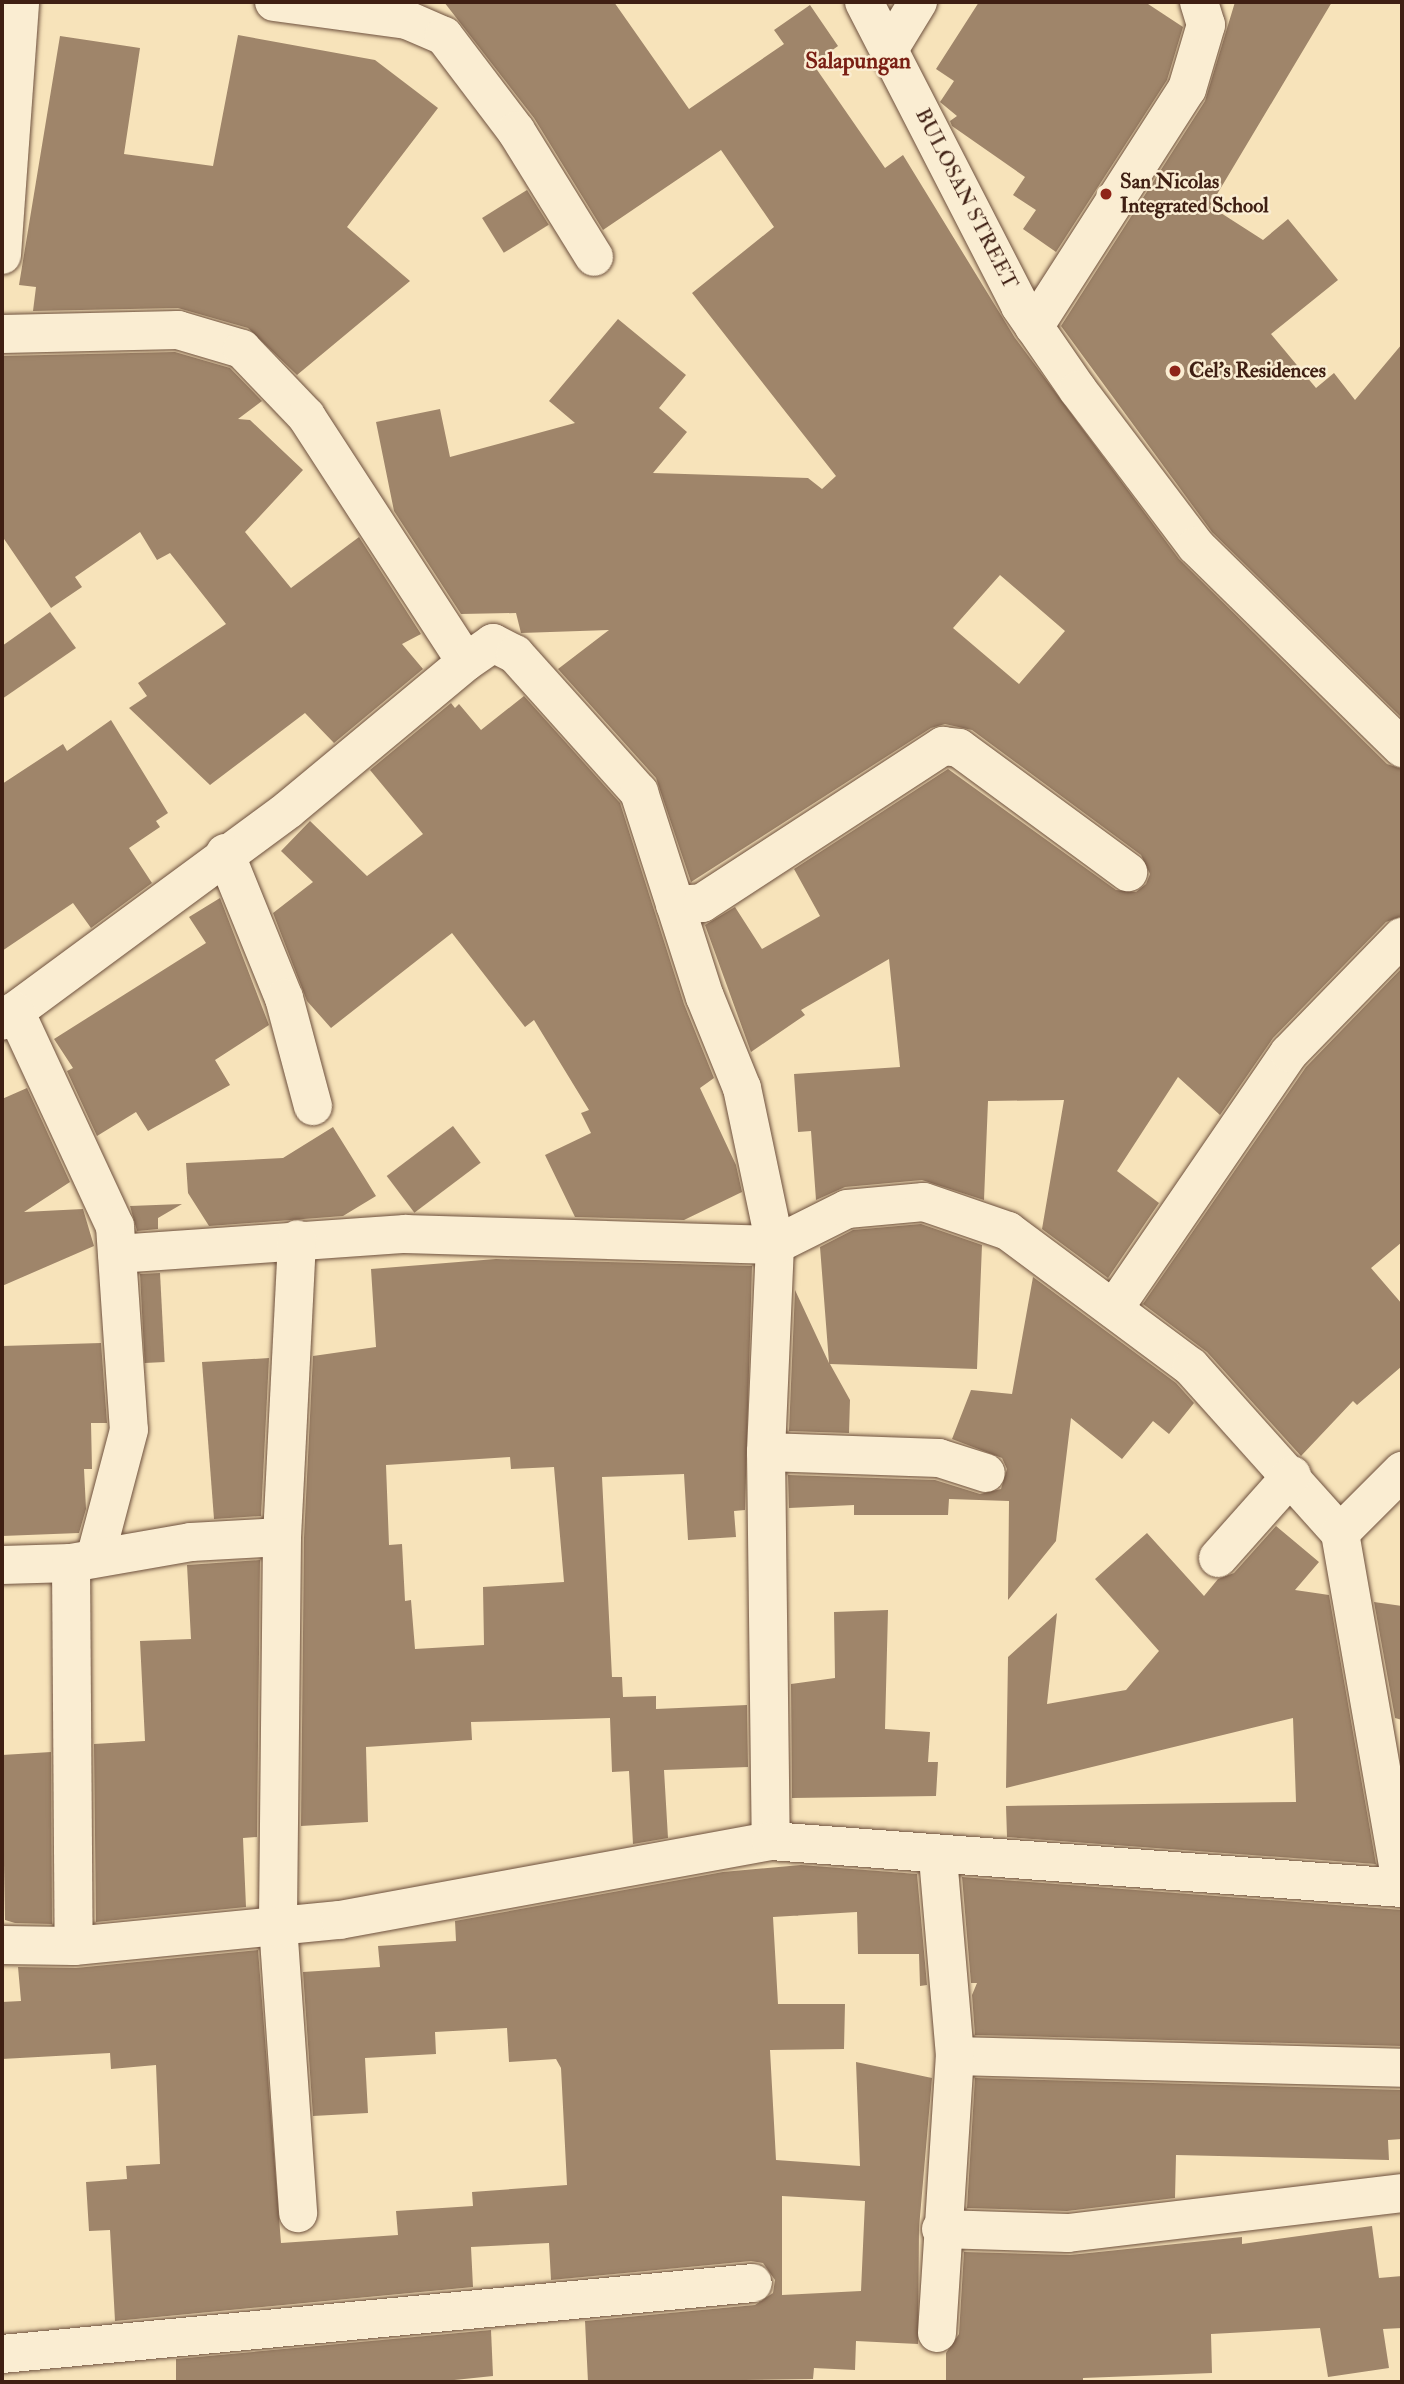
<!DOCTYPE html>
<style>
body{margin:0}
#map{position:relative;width:1404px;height:2384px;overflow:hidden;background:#f7e3ba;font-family:"IM FELL Double Pica",serif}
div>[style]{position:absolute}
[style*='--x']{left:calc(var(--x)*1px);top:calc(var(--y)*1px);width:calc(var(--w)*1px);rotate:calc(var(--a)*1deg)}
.building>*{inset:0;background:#9f856a;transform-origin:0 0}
.roads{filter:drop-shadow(0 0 2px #6d503d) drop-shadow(0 0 2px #6d503d)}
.minor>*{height:38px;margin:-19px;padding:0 19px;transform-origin:19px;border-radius:19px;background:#faedd2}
.dots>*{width:19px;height:19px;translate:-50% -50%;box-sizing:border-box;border:4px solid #faedd2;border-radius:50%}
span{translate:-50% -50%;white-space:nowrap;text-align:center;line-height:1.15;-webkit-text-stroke:5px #faedd2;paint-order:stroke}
.poi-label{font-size:21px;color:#3f1f13;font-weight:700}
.left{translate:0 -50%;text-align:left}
.street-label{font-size:21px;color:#3f1f13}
.neighbourhood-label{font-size:23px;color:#7a1f14;font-weight:700}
.frame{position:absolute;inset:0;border:4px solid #3f1f13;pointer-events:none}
</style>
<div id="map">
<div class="building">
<i style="clip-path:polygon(evenodd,444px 2px,614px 2px,689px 109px,784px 44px,774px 30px,810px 5px,838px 46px,813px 64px,885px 168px,903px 155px,1015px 338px,1179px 559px,1387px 764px,1402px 769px,1402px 916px,1386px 922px,1273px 1038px,1220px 1115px,1178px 1077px,1117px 1171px,1159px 1203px,1108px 1278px,1042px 1229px,1064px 1100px,988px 1101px,984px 1200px,922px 1180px,845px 1187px,816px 1200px,811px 1131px,798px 1132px,794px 1074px,900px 1067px,889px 959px,801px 1010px,805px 1015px,751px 1052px,705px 925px,735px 907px,762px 949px,820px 916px,794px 869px,948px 769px,1116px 890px,1136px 892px,1146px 884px,1150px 874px,1141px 855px,972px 730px,945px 724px,931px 728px,691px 882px,656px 778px,558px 669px,609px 630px,521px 633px,516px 613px,461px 614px,394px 511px,376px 422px,440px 409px,450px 457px,575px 423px,549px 401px,618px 319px,686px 375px,659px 408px,687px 432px,653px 473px,808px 478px,822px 489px,836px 476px,692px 293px,774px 227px,721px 150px,603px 230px,534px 118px,444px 2px,1000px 575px,1065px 631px,1019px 684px,953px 628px,1000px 575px)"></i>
<i style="clip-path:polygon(979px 2px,1145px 2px,1183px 27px,1167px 80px,1056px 252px,1023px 229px,1036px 210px,1013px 195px,1025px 177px,952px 126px,950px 121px,957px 116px,940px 102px,954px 81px,936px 69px)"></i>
<i style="clip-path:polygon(1235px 2px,1332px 2px,1210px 206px,1263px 240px,1288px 219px,1338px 280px,1271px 334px,1316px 388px,1334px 373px,1355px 400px,1402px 344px,1402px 718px,1212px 532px,1061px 326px,1205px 101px)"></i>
<i style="clip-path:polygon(238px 35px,375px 60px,438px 108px,347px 227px,410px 281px,297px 375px,248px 328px,178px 308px,33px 311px,36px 287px,19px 285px,60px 36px,140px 48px,124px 154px,213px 166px)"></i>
<i style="left:527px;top:190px;width:41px;height:53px;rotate:58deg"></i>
<i style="clip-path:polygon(175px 352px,230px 368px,262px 401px,238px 419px,250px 420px,303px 470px,245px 532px,291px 588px,359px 537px,421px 634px,402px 644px,423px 669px,334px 743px,305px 713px,210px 785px,129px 708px,147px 696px,138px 683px,226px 624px,170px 553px,157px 560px,140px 532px,75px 577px,82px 587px,51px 608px,2px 536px,2px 356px)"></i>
<i style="clip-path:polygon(50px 612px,76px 648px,2px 699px,2px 646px)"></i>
<i style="clip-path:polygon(524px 696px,620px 803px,684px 1004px,714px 1078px,700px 1088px,736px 1165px,742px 1192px,684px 1220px,575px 1217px,545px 1155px,591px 1133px,581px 1113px,589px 1110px,534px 1020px,525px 1027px,452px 933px,331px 1028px,307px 1001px,273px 913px,313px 882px,281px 851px,310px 821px,367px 876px,423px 834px,370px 770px,451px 703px,455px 708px,459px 704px,481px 730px)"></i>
<i style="clip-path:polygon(111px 720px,168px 813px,156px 821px,160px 827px,129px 848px,152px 883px,91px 928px,73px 903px,2px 951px,2px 784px,63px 744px,67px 751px)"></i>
<i style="clip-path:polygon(220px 898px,269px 1025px,215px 1060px,230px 1085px,148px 1131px,136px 1112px,97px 1136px,67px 1071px,73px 1068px,54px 1039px,206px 943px,189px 917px)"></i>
<i style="clip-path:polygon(1402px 968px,1402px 1242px,1371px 1268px,1402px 1304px,1402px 1366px,1357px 1405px,1353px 1401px,1301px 1456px,1207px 1352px,1143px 1304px,1306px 1067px)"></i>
<i style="clip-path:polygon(27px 1088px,70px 1182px,24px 1212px,83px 1209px,94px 1246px,2px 1286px,2px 1099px)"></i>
<i style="left:453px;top:1126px;width:46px;height:83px;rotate:53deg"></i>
<i style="clip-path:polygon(333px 1127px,376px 1196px,343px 1216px,209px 1226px,188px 1193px,186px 1163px,283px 1158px)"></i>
<i style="clip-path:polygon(182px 1204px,158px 1218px,158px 1229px,137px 1231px,130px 1206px)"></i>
<i style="clip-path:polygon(921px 1224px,982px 1245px,977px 1369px,830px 1364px,850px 1400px,849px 1433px,789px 1431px,795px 1290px,829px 1363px,820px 1247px,853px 1230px)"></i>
<i style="clip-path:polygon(evenodd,496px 1259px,752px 1266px,745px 1510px,734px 1511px,736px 1537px,688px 1540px,684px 1474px,602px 1477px,612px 1677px,622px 1677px,623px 1697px,656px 1696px,656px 1709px,747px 1705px,748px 1767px,664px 1770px,668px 1838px,633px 1844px,629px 1771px,612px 1772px,610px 1718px,471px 1722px,472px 1740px,366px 1747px,368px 1822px,301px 1826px,304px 1538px,313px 1356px,376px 1347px,371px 1269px,496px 1259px,510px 1457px,511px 1469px,554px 1467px,564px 1582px,483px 1587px,484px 1645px,415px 1649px,411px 1600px,405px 1601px,402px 1544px,389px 1545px,386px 1465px,510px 1457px)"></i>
<i style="left:160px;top:1273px;width:89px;height:20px;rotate:87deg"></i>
<i style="clip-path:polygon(1033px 1277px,1176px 1383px,1194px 1403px,1169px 1434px,1153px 1421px,1122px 1459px,1071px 1418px,1056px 1541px,1008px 1600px,1009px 1501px,949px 1499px,948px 1515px,854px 1515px,854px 1505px,789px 1508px,788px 1475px,935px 1480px,980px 1494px,1001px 1489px,1007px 1469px,1002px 1458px,952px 1439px,971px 1390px,1012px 1394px)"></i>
<i style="clip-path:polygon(101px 1343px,107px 1423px,91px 1423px,92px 1469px,84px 1469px,86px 1509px,79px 1533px,2px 1536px,2px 1346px)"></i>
<i style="clip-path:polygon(269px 1358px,261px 1516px,214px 1519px,202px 1362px)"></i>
<i style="clip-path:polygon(1276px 1526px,1319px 1562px,1295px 1590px,1329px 1595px,1376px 1864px,1007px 1837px,1006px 1806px,1296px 1802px,1293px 1718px,1006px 1788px,1008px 1657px,1057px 1613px,1047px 1704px,1126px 1690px,1159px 1651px,1095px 1579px,1147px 1533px,1204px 1596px,1218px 1579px,1234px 1573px)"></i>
<i style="clip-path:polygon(260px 1560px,257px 1837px,243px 1838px,246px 1907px,96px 1922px,94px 1744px,145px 1741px,140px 1641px,191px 1639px,187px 1565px)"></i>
<i style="clip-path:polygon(1374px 1602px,1402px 1606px,1402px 1720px,1395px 1718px)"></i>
<i style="clip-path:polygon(888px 1610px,885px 1729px,930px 1732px,928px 1762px,938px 1762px,936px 1796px,792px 1798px,791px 1684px,835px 1678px,834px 1612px)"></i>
<i style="clip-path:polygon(51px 1752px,52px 1924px,15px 1923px,5px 1920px,2px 1755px)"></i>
<i style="clip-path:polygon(evenodd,801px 1865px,917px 1874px,927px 1985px,920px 1986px,919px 1954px,858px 1954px,857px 1912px,773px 1917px,778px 2004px,845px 2004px,844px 2049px,770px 2050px,776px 2160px,860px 2166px,856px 2062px,932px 2078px,919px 2228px,918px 2344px,856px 2341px,855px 2370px,814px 2368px,813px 2379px,588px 2382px,585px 2321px,755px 2305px,773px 2293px,775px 2280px,763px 2263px,751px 2261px,551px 2280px,549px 2243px,471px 2247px,473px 2287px,115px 2321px,110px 2230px,89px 2231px,86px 2182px,127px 2179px,126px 2166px,160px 2164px,156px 2065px,111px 2069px,110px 2053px,2px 2059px,2px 2002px,21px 2001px,18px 1967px,76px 1968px,258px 1950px,281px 2243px,398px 2235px,396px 2211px,473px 2206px,472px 2192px,567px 2185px,561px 2068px,556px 2059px,509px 2062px,507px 2028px,435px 2032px,436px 2054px,365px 2058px,368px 2113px,313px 2116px,303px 1972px,380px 1967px,378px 1946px,456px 1941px,455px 1921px,723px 1872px,801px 1865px,782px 2196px,865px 2201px,861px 2291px,782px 2295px,782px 2196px)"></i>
<i style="clip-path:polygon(962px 1877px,1402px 1910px,1402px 2046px,975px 2035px,972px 1995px,977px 1983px,971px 1983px)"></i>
<i style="clip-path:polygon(975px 2078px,1402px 2090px,1402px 2139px,1388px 2140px,1389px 2160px,1176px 2155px,1175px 2198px,1067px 2211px,967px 2208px)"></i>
<i style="clip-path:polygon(1372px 2226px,1379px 2278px,1402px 2276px,1402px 2328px,1383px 2329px,1389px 2368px,1328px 2377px,1320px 2328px,1211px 2334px,1212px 2373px,1083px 2378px,1083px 2382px,946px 2382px,946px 2353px,959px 2334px,964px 2252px,1070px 2255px,1242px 2237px,1242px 2244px)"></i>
<i style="clip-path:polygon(491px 2330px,493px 2376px,435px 2382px,176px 2382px,176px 2359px)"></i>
</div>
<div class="roads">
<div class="minor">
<i style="--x:274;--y:2;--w:134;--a:7.7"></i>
<i style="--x:407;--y:20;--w:40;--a:23.4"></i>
<i style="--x:444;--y:36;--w:119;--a:52.8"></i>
<i style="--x:516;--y:131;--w:148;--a:58.2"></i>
<i style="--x:864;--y:2;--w:342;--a:62.8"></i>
<i style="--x:1020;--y:306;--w:102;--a:55.4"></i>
<i style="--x:1078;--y:390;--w:196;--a:52.9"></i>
<i style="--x:1196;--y:546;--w:289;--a:44.4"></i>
<i style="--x:890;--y:48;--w:54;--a:-58.7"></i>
<i style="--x:2;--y:255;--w:254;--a:-85.9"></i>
<i style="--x:1034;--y:327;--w:283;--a:-57.3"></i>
<i style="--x:1187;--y:89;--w:67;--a:-73.5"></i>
<i style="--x:1206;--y:25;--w:24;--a:-107"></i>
<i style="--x:2;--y:334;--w:176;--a:-1.3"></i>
<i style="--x:178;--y:330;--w:67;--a:16.5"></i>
<i style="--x:242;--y:349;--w:93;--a:46.3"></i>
<i style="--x:306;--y:416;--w:293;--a:57"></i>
<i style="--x:466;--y:662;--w:231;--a:140.3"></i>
<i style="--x:288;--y:810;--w:355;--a:143.6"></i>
<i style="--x:466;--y:662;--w:33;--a:-35"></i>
<i style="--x:493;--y:643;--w:25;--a:27"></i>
<i style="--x:515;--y:654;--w:186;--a:48.1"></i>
<i style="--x:639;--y:792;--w:215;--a:72.2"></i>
<i style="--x:705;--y:997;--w:98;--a:67.9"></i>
<i style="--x:742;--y:1088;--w:160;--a:78.1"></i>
<i style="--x:775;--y:1245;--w:207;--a:92.5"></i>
<i style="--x:766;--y:1452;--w:389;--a:89.3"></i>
<i style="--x:225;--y:853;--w:157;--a:67.9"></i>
<i style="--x:284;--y:998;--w:112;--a:75"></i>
<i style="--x:675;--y:905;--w:27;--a:-4"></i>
<i style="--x:702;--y:903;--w:288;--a:-33.1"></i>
<i style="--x:943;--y:746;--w:16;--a:7"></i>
<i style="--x:959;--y:748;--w:210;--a:36.3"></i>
<i style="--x:15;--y:1011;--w:237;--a:65.1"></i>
<i style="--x:115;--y:1226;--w:204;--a:86.1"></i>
<i style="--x:129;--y:1430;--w:129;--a:104.8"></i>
<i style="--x:117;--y:1254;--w:289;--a:-4"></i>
<i style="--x:405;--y:1234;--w:370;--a:1.7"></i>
<i style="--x:775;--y:1245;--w:80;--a:-26.6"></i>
<i style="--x:847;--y:1209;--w:77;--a:-5.2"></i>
<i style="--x:924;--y:1202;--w:89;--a:19"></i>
<i style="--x:1008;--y:1231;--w:228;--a:36.6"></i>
<i style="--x:1191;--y:1367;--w:223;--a:48.1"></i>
<i style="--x:1340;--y:1533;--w:360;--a:80.1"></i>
<i style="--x:1115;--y:1307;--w:308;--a:-55.6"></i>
<i style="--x:1289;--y:1053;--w:162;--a:-45.8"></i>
<i style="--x:766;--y:1452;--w:173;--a:2"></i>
<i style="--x:939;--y:1458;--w:49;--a:17.7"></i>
<i style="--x:1340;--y:1533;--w:88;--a:-45"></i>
<i style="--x:282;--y:1537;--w:298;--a:-87.1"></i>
<i style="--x:1218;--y:1558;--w:111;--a:-48.3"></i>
<i style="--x:71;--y:1563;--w:383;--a:89.6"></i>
<i style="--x:2;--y:1565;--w:69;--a:-1.7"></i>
<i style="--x:71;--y:1563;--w:122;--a:-9.9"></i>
<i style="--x:191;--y:1542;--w:91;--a:-3.1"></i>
<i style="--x:282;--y:1537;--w:388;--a:90.6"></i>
<i style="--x:278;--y:1925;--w:289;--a:86"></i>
<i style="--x:2;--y:1945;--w:72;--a:0.8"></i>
<i style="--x:74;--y:1946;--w:267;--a:-5.6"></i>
<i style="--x:340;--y:1920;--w:438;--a:-10.4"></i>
<i style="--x:771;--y:1841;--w:633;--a:4.26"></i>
<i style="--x:955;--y:2056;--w:447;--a:1.5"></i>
<i style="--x:941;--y:2229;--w:127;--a:1.8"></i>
<i style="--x:1068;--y:2233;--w:336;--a:-6.8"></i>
<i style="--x:937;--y:2333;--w:278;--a:-86.3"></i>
<i style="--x:955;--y:2056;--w:200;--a:-94.9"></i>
<i style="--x:2;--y:2354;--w:754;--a:-5.4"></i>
</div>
</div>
<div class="dots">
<i style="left:1106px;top:194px;background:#8f2418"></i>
<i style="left:1175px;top:371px;background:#8f2418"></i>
</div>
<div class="poi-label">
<span class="left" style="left:1120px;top:194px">San Nicolas<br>Integrated School</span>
<span class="left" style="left:1189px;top:371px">Cel's Residences</span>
</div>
<div class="street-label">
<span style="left:966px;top:199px;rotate:63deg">BULOSAN STREET</span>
</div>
<div class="neighbourhood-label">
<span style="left:858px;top:61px">Salapungan</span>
</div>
<div class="frame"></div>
</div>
